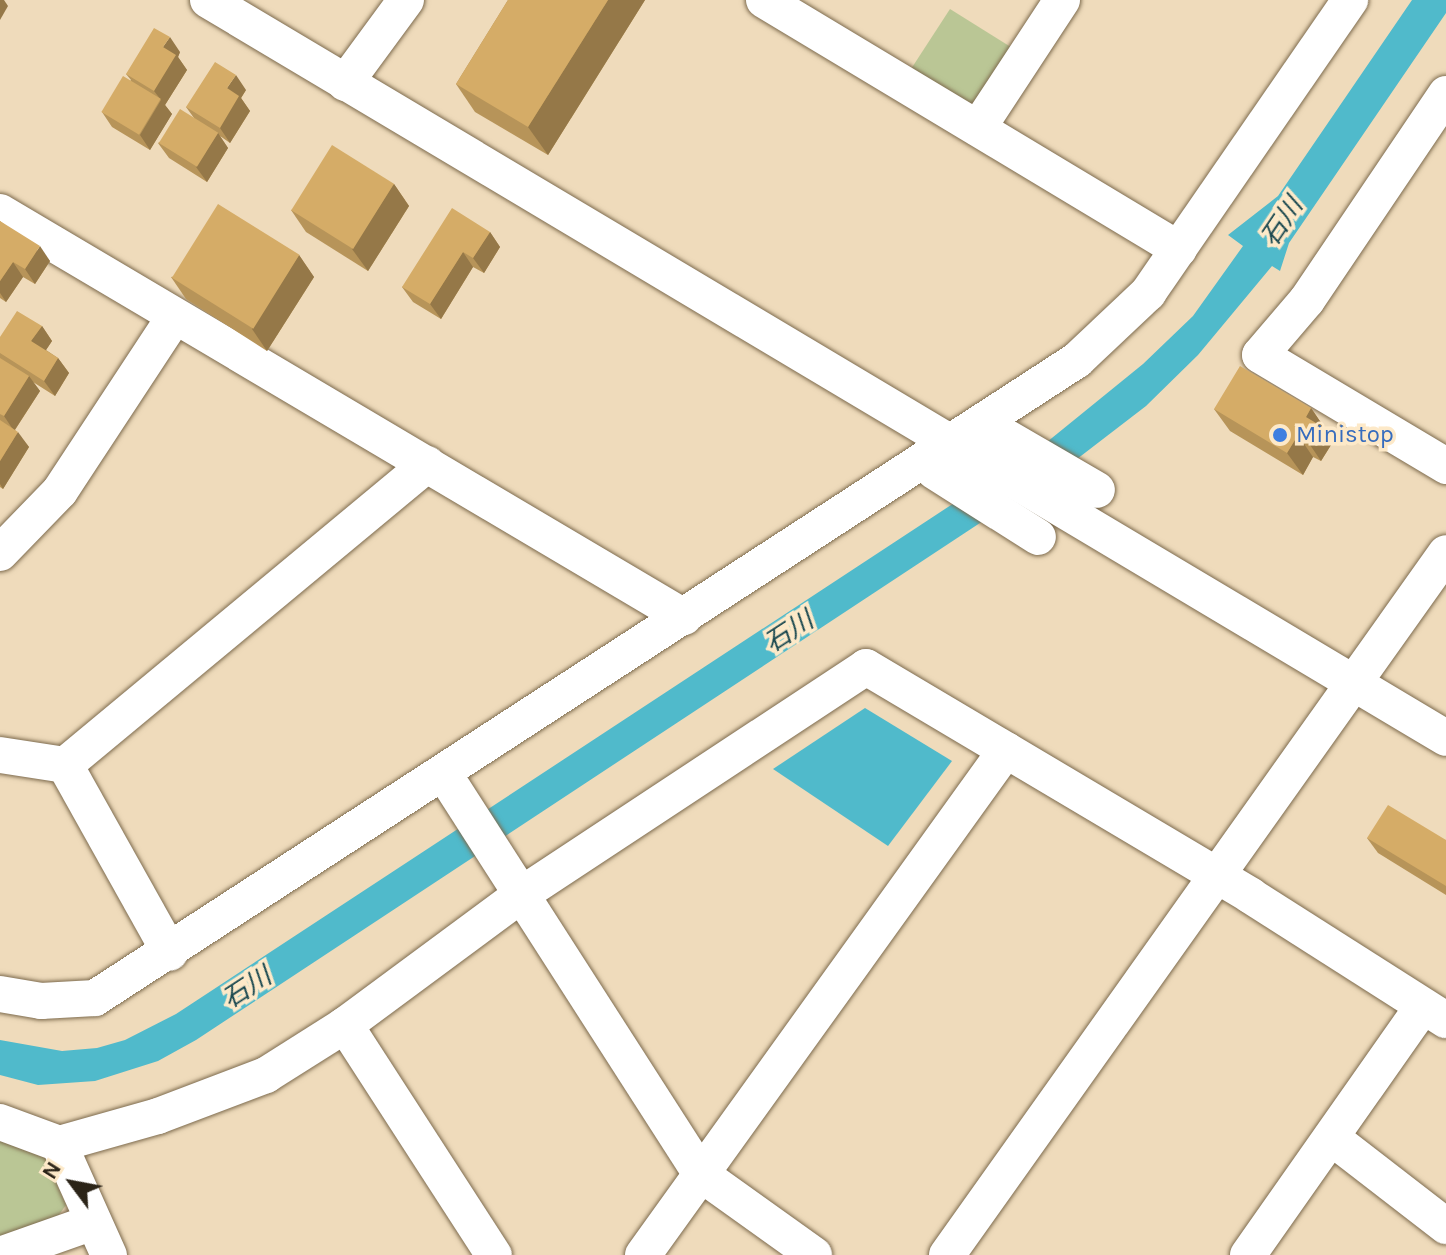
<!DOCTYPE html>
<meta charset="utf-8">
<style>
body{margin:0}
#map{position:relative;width:1446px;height:1255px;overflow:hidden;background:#efdbbb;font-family:Karla,"Noto Sans JP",sans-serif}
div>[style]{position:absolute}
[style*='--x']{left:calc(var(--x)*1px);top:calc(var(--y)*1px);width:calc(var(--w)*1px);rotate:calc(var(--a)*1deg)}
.green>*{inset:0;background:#bac695}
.water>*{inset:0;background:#50bacb}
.roads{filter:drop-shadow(0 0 2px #7d6b4e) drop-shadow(0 0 2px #7d6b4e)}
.minor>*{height:36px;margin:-18px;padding:0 18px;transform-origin:18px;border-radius:18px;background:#fff}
.wall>*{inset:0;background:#b79459}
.shaded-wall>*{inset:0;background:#957848}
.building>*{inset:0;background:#d5ac67;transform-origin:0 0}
.dots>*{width:22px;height:22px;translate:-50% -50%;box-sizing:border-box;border:4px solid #fde9c8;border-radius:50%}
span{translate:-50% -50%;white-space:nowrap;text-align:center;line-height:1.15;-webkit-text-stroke:7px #fde9c8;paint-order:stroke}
.shop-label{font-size:24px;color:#366cbe}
.left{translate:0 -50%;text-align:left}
.water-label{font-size:26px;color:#17464e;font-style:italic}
.north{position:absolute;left:32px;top:1143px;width:80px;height:80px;-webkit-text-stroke:6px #fde9c8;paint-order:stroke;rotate:302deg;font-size:22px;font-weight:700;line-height:32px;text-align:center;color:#2b2418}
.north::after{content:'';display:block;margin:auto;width:28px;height:36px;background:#2b2418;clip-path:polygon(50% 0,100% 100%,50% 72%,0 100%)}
</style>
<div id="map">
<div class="green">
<i style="clip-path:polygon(950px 9px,1014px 49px,979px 102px,965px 104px,911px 69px)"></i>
<i style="clip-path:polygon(0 1141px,45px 1158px,66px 1205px,56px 1219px,0 1238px)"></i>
</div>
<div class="water">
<i style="clip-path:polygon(1412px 0,1446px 0,1446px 13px,1289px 243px,1280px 271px,1272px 266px,1198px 355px,1146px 406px,1077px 459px,196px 1040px,158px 1061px,95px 1081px,38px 1085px,0 1075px,0 1040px,62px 1051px,97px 1048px,125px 1040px,176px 1014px,1047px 442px,1143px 364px,1193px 316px,1243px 246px,1228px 235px,1278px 196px)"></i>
<i style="clip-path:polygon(865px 708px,952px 761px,888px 846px,773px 769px)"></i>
</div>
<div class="roads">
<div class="minor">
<i style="--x:208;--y:0;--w:1441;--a:30.8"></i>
<i style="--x:764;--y:0;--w:484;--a:31"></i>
<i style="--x:345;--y:83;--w:103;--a:-53.7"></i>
<i style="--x:1446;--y:94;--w:249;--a:124"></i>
<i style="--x:1307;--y:300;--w:72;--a:130.5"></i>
<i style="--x:1260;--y:355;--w:217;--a:30.8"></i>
<i style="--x:978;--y:128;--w:153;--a:-56.7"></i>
<i style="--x:0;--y:212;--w:795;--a:30.63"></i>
<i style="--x:994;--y:430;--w:119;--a:30.2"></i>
<i style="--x:934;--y:471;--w:123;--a:32.4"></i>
<i style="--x:0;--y:553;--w:86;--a:-45.9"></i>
<i style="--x:60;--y:491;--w:209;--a:-56.7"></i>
<i style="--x:0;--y:755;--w:66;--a:8.7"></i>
<i style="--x:65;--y:765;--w:215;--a:60.8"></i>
<i style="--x:65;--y:765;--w:471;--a:-39.7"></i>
<i style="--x:444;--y:774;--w:475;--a:57.3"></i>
<i style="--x:701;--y:1174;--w:139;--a:35.6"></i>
<i style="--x:0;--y:994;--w:42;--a:9.7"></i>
<i style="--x:41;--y:1001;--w:54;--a:-3.2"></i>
<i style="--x:95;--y:998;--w:1171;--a:-33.01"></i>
<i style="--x:1077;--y:360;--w:98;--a:-43.3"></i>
<i style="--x:1148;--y:293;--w:356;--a:-55.4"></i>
<i style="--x:345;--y:1025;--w:274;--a:57.1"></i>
<i style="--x:0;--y:1122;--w:63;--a:20.4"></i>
<i style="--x:59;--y:1144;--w:103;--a:-15.8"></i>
<i style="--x:158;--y:1116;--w:116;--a:-20.8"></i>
<i style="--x:266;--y:1075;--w:93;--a:-32.3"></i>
<i style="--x:345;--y:1025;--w:220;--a:-36.5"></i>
<i style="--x:522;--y:894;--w:412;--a:-33.4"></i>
<i style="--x:866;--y:667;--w:448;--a:30.7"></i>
<i style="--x:1251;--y:896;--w:231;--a:32.5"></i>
<i style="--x:1332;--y:1138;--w:144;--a:37.7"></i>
<i style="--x:59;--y:1144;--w:122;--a:65.8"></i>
<i style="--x:0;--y:1255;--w:99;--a:-19.5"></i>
<i style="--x:643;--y:1255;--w:622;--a:-54.29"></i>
<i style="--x:947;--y:1255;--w:861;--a:-54.59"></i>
<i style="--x:1248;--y:1255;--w:304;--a:-54.9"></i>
</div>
</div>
<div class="wall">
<i style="clip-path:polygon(508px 0,645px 0,548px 155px,475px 112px,456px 84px)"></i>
<i style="clip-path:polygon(180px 52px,178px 57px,187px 70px,165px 105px,172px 114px,150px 150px,112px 127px,102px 112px,131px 80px,126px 74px)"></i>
<i style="clip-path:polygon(246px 90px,241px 98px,250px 111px,230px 143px,220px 136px,228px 148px,207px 182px,169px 158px,158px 143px,194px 118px,186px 107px)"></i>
<i style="clip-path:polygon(394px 184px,409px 206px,368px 271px,306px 232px,291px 210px)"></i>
<i style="clip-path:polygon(0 221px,50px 261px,35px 284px,23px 277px,6px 302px,0 298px)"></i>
<i style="clip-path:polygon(490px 232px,500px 247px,484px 273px,473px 267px,441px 319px,413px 302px,402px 287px)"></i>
<i style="clip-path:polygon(299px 255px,314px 277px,267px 351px,186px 299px,171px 277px)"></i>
<i style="clip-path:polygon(42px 326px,52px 341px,46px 350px,58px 358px,69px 373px,55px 396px,33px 382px,40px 391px,15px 430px,29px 447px,3px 489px,0 487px,0 337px)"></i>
<i style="clip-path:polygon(1311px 408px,1326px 430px,1324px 434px,1331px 445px,1321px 461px,1313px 457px,1303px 475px,1230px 431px,1214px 409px)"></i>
<i style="clip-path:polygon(1367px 838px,1446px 840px,1446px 895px,1378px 853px)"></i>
</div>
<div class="shaded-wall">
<i style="clip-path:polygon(0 0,4px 0,8px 6px,0 20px)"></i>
<i style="clip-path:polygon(608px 0,645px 0,548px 155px,528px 127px)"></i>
<i style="clip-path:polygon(170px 37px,180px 52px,178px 57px,187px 70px,165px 105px,172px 114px,150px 150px,140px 135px,161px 100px,154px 91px,163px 47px)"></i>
<i style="clip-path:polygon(236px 75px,246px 90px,241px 98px,250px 111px,230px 143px,220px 128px,227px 88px)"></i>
<i style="clip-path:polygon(218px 133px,228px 148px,207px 182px,196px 167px)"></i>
<i style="clip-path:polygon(394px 184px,409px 206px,368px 271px,352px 249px)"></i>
<i style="clip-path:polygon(490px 232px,500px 247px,484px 273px,473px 258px)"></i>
<i style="clip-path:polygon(40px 246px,50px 261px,35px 284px,25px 269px)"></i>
<i style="clip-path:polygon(463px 252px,473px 267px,441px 319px,430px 304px)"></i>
<i style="clip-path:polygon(299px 255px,314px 277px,267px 351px,252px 329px)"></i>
<i style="clip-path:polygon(13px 262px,23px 277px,6px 302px,0 293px,0 281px)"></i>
<i style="clip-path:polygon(42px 326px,52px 341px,42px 356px,31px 341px)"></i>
<i style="clip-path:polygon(58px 358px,69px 373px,55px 396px,44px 381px)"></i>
<i style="clip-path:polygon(29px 376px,40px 391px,14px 431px,4px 416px)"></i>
<i style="clip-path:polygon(1311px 408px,1326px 430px,1324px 434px,1331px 445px,1321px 461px,1306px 439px,1306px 417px)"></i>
<i style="clip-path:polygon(18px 432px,29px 447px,3px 489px,0 484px,0 461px)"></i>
<i style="clip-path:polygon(1298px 435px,1313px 457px,1303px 475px,1287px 453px)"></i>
</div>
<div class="building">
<i style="clip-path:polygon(508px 0,608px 0,528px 127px,456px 84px)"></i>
<i style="clip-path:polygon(154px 28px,170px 37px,163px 47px,176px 55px,154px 91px,126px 74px)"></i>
<i style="clip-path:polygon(215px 62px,236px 75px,227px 88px,239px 96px,220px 128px,186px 107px)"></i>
<i style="left:123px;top:76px;width:44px;height:42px;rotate:31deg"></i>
<i style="left:180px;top:109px;width:45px;height:40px;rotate:32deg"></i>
<i style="left:332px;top:145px;width:73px;height:77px;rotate:32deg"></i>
<i style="left:218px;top:204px;width:96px;height:87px;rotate:32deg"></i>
<i style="clip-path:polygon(452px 208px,490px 232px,473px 258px,463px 252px,430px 304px,402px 287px)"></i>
<i style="clip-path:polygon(0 221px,40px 246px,25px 269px,13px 262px,0 281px)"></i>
<i style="clip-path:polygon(17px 311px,42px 326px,31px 341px,58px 358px,44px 381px,0 353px,0 337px)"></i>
<i style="clip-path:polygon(0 358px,29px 376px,4px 416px,0 414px)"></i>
<i style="clip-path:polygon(1240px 366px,1311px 408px,1306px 417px,1316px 423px,1306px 439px,1298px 435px,1287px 453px,1214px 409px)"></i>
<i style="clip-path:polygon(0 420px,18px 432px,0 461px)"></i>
<i style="clip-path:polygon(1388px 805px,1446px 840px,1446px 886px,1367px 838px)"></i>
</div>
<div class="dots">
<i style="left:1280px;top:435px;background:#3f7fe0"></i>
</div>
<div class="shop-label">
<span class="left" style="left:1296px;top:435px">Ministop</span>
</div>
<div class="water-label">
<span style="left:1282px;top:222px;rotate:-56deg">石川</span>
<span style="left:789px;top:632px;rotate:-33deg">石川</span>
<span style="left:247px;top:988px;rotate:-33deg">石川</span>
</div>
<div class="north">N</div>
</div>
